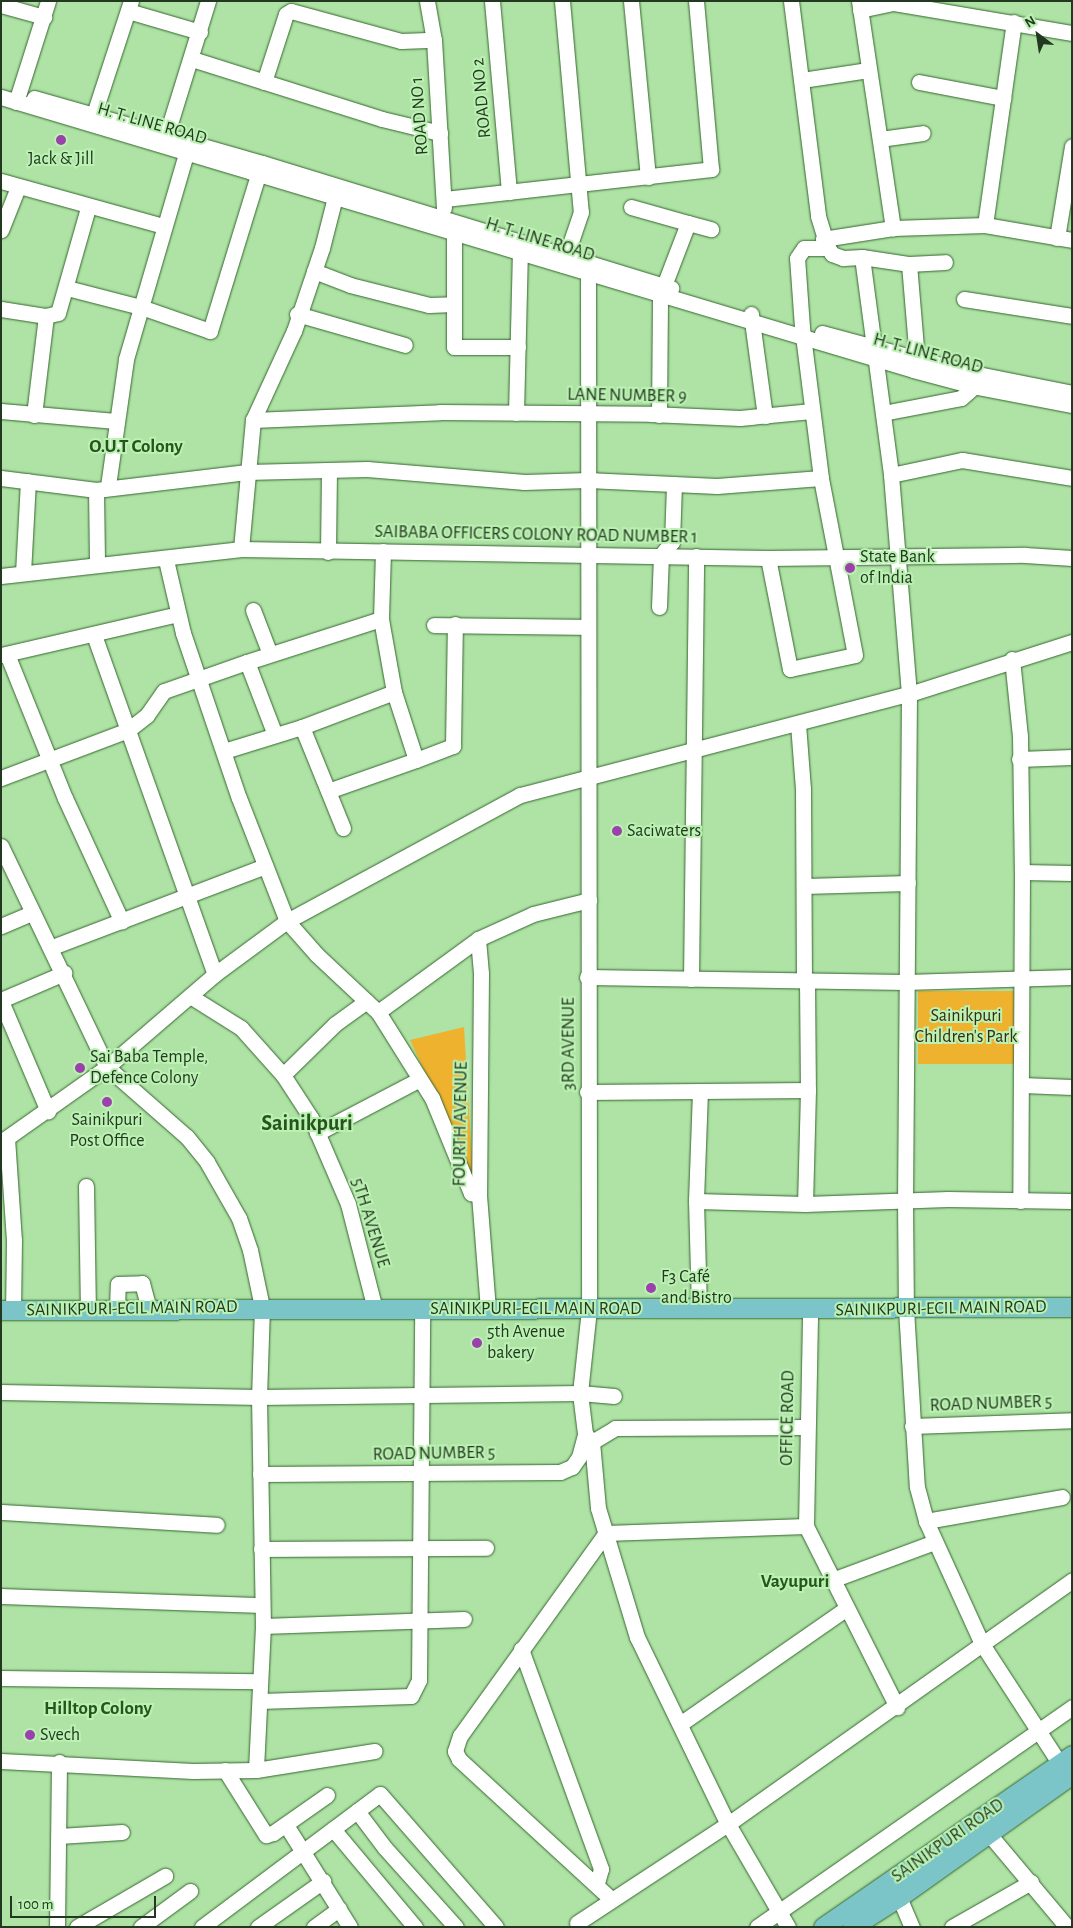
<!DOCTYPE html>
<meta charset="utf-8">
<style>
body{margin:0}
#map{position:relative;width:1073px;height:1928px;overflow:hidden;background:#aee3a5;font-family:"Alegreya Sans",sans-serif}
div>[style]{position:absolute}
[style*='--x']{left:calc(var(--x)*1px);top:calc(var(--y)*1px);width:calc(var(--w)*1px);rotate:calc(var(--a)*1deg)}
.green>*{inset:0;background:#efb22f;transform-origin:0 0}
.roads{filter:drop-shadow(0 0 1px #36662f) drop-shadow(0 0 1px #36662f)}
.minor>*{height:15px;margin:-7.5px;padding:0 7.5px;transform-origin:7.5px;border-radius:7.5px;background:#fff}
.major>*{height:19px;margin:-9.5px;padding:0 9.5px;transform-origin:9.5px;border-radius:9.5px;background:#7bc4c8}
.dots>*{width:14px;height:14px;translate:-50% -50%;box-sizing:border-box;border:2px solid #bbf1b2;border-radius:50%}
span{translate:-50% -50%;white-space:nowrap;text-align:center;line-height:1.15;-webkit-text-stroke:4px #bbf1b2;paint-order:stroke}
.street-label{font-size:18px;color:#233820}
.poi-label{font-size:18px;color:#233820}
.left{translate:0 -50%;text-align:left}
.park-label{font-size:18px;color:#382c15}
.neighbourhood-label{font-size:19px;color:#25551d;font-weight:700}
.district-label{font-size:22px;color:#25551d;font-weight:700}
.frame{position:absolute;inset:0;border:2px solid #233820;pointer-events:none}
.north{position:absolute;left:1013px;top:10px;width:50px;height:50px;-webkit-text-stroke:4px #bbf1b2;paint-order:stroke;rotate:329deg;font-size:14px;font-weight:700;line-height:20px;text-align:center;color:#233820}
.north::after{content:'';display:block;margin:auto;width:18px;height:22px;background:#233820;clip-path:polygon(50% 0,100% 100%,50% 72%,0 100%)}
.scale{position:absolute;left:10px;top:1896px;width:146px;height:22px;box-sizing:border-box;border:2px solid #233820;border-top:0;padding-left:6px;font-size:15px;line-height:18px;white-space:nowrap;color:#233820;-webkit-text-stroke:4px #bbf1b2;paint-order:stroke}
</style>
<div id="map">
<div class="green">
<i style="left:1014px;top:991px;width:73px;height:96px;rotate:90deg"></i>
<i style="clip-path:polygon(464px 1027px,473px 1178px,410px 1040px)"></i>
</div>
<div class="roads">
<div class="minor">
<i style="--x:427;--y:1;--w:40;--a:80"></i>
<i style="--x:434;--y:40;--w:168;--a:86.6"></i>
<i style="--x:492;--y:1;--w:192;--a:84.9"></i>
<i style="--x:562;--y:1;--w:212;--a:84.9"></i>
<i style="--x:581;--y:212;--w:56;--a:108.8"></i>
<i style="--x:631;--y:1;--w:177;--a:84.5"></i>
<i style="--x:791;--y:1;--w:217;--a:82.8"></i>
<i style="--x:818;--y:216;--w:34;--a:73"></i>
<i style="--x:828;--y:248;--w:7;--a:56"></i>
<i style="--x:832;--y:254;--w:12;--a:20"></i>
<i style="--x:843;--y:258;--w:19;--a:-3"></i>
<i style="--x:862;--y:257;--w:48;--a:8.5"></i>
<i style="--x:909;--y:264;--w:36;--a:-3"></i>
<i style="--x:859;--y:1;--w:230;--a:81.5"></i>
<i style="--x:1;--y:5;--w:45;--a:15.6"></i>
<i style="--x:860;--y:10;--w:35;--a:-12"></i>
<i style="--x:894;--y:3;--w:181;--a:9.6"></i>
<i style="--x:128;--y:11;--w:75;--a:16.3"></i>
<i style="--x:192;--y:59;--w:199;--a:17.5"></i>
<i style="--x:382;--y:119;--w:60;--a:13.6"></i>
<i style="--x:802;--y:80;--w:67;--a:-8.6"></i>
<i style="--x:264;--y:82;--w:71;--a:-72.1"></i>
<i style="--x:286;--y:14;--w:6;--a:-31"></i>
<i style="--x:291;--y:11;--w:114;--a:15.3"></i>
<i style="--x:401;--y:41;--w:33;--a:-2"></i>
<i style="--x:919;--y:82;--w:86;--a:10.8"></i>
<i style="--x:1;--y:97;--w:952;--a:16.66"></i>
<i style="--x:913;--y:370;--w:66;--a:14.9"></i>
<i style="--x:977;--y:387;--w:97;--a:10.7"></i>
<i style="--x:34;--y:98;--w:237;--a:15.9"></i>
<i style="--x:262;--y:163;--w:428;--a:17"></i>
<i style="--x:16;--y:102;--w:106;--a:-72.4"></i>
<i style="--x:94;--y:114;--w:119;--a:-71.9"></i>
<i style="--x:880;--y:139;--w:43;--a:-7.9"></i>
<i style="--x:164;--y:143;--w:149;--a:-72.8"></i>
<i style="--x:1;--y:181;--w:168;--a:15.5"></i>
<i style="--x:445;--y:199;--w:268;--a:-6.4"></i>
<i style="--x:711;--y:169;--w:169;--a:-95.1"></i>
<i style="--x:631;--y:207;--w:59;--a:15.7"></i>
<i style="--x:985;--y:225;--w:205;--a:-81.9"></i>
<i style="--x:1;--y:230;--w:46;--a:-68.4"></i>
<i style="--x:454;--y:233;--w:71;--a:90"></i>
<i style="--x:1057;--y:238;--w:93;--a:-80.7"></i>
<i style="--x:823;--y:239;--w:71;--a:-8.9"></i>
<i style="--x:893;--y:228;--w:92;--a:-1.9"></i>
<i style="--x:985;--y:225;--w:88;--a:9.8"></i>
<i style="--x:862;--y:257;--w:220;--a:82.4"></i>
<i style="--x:891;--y:475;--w:220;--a:85.3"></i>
<i style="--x:909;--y:694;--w:507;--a:90.45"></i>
<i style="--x:905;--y:1201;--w:108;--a:89.5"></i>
<i style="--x:906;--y:1309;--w:178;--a:86.5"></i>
<i style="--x:917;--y:1487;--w:35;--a:75"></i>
<i style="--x:926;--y:1521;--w:135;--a:65.5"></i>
<i style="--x:982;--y:1644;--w:143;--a:57"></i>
<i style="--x:592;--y:264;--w:11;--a:112"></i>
<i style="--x:588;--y:274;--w:1035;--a:89.94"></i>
<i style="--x:589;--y:1309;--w:84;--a:96.1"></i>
<i style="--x:580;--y:1393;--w:41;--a:83"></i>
<i style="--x:585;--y:1434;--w:11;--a:49"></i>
<i style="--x:592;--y:1442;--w:66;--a:84.8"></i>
<i style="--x:598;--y:1508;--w:135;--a:73.2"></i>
<i style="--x:637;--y:1637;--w:208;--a:64.1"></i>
<i style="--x:728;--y:1824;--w:119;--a:59.8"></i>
<i style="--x:909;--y:264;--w:95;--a:85.2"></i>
<i style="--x:314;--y:271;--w:39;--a:21"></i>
<i style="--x:350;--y:285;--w:81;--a:14.2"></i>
<i style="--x:429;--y:305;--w:25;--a:-2"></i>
<i style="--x:454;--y:304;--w:43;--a:90"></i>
<i style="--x:454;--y:347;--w:64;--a:0"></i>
<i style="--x:67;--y:288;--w:76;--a:14.4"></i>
<i style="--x:141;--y:307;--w:73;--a:19.2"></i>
<i style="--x:210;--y:331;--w:174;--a:-72.9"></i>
<i style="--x:964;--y:299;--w:109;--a:8.9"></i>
<i style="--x:1;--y:309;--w:46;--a:8.8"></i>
<i style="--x:46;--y:316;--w:12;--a:-14"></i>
<i style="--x:58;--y:313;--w:109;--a:-74.1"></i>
<i style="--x:297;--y:314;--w:112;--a:16"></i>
<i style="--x:751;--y:314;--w:103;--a:82.2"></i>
<i style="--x:822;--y:333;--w:146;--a:15.1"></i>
<i style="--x:963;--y:371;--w:111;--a:11.4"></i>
<i style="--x:1;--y:411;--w:115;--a:5"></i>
<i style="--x:516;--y:413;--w:169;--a:-88.6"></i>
<i style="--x:883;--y:413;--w:79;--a:-10.9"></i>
<i style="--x:961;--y:398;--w:23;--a:-41"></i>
<i style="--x:34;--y:415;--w:100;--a:-83.1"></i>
<i style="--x:659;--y:415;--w:119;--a:-89.5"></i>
<i style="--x:660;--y:296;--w:78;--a:-69"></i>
<i style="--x:688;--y:223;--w:24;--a:15"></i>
<i style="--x:253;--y:420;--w:187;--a:-2.4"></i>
<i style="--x:440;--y:412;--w:211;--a:0.5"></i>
<i style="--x:651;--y:414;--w:89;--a:2.6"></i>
<i style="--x:740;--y:418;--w:72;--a:-5.6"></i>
<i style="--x:891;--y:475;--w:73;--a:-11.9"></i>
<i style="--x:962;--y:460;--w:111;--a:9.3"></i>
<i style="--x:1;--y:478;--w:96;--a:7.2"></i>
<i style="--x:96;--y:490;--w:152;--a:-6.8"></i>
<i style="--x:247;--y:472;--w:120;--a:-1.4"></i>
<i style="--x:367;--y:469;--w:158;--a:4.7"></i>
<i style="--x:524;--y:482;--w:64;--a:-1.8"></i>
<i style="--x:588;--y:480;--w:129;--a:2.7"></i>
<i style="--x:717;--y:486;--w:104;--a:-4.4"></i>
<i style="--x:108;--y:486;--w:128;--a:-81.9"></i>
<i style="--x:126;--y:359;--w:225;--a:-73.7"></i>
<i style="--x:96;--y:490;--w:75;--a:89.2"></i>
<i style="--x:241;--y:549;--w:130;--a:-84.7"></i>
<i style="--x:253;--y:420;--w:98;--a:-65.3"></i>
<i style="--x:294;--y:331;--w:88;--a:-71.4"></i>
<i style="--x:322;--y:248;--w:61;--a:-75.7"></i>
<i style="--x:383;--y:551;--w:68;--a:91.7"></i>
<i style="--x:381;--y:619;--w:74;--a:79.9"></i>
<i style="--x:328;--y:552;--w:82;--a:-89.3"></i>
<i style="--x:768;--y:558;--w:113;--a:78.8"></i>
<i style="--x:790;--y:669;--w:66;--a:-12.2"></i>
<i style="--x:855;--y:655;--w:180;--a:-100.9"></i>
<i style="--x:821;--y:478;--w:152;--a:-97.2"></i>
<i style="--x:802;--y:327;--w:69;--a:-94.1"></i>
<i style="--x:797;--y:258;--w:12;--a:-55"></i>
<i style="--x:804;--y:248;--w:24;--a:0"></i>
<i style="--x:166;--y:560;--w:75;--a:76.9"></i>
<i style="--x:183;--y:633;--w:174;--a:71.3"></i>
<i style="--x:239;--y:798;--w:132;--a:68.7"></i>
<i style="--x:287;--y:921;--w:45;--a:48.6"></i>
<i style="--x:317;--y:955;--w:83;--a:43.1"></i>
<i style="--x:378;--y:1012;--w:102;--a:57.9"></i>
<i style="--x:432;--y:1098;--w:103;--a:67.7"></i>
<i style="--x:471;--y:1193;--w:8;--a:14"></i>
<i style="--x:23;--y:573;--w:92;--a:-86.9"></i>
<i style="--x:1;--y:576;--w:242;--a:-6.4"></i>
<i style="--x:241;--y:549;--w:527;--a:0.98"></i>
<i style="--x:768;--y:558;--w:257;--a:-0.7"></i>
<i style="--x:1025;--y:555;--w:47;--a:3.7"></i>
<i style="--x:659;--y:607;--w:52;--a:-87.8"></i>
<i style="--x:661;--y:555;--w:17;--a:-50"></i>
<i style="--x:672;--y:542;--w:58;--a:-88"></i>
<i style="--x:253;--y:610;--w:47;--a:68.9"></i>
<i style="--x:434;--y:625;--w:154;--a:0.7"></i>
<i style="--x:94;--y:635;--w:360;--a:70.4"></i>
<i style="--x:7;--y:654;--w:155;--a:68.1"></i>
<i style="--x:65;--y:798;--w:136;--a:65.3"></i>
<i style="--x:1;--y:655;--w:182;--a:-13"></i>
<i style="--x:1012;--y:659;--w:77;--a:84.1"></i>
<i style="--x:1020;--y:736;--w:136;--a:89.2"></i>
<i style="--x:1022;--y:872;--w:329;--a:90.3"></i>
<i style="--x:247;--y:662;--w:141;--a:-17.8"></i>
<i style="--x:798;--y:724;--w:65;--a:85.6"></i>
<i style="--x:803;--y:789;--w:193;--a:89.7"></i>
<i style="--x:302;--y:727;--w:109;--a:67.9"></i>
<i style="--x:224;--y:751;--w:82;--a:-17.1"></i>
<i style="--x:302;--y:727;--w:98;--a:-20.8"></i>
<i style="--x:394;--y:692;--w:71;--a:72.1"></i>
<i style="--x:416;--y:760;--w:93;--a:160.6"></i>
<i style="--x:1019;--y:759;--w:53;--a:-2.2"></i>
<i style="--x:416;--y:760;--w:40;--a:-21"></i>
<i style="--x:453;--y:746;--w:122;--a:-89.1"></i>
<i style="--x:1;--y:778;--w:136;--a:-20.7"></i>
<i style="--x:128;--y:730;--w:24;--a:-38"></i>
<i style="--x:147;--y:715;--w:29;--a:-55"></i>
<i style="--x:164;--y:691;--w:88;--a:-19.3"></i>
<i style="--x:247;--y:662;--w:78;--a:69"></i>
<i style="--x:1;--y:846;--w:245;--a:64.4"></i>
<i style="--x:107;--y:1067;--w:106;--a:41.2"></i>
<i style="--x:187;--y:1137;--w:32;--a:51"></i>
<i style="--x:207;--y:1162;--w:64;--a:60.3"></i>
<i style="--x:239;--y:1218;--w:34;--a:71"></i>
<i style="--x:250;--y:1250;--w:58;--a:78.1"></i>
<i style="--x:262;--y:1307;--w:90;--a:91.9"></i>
<i style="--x:259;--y:1397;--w:229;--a:89"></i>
<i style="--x:263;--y:1626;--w:144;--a:92.8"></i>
<i style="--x:1022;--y:872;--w:50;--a:1.1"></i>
<i style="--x:804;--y:886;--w:104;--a:-1.7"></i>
<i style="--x:1;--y:926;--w:33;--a:-23"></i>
<i style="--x:478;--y:939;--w:35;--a:85"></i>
<i style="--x:481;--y:974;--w:221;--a:90.5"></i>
<i style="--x:479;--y:1195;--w:115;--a:85.5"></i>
<i style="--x:52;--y:947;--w:228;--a:-20.8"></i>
<i style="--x:587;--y:977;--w:318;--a:0.9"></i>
<i style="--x:905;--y:982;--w:167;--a:-1.7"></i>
<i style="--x:691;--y:979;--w:423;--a:-89.3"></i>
<i style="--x:807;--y:981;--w:109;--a:89.5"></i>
<i style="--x:190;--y:996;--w:60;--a:32.1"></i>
<i style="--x:241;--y:1028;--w:63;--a:48.2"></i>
<i style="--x:283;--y:1075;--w:51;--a:56.9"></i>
<i style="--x:311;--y:1118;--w:94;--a:66.7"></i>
<i style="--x:348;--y:1204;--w:108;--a:75.6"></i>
<i style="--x:1;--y:1000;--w:69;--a:-23.2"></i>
<i style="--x:1;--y:1001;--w:120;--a:66.9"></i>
<i style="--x:378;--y:1012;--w:124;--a:-36.1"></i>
<i style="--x:478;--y:939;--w:60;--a:-24.4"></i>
<i style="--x:533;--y:914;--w:58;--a:-14"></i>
<i style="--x:283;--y:1075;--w:73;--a:-44.4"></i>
<i style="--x:335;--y:1024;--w:39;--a:-36"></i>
<i style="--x:1022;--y:1085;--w:50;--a:2.3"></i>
<i style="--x:700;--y:1091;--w:108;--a:-0.5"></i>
<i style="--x:808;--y:1090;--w:114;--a:91.5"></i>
<i style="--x:587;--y:1092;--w:113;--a:-0.5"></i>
<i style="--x:700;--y:1091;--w:110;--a:92.1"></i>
<i style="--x:696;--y:1201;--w:109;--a:1.6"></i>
<i style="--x:805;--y:1204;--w:143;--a:-2"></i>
<i style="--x:948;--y:1199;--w:124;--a:0.9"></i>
<i style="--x:317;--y:1133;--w:116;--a:-27.7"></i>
<i style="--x:7;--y:1138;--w:103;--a:86.1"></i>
<i style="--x:14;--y:1241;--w:69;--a:90.8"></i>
<i style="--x:1;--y:1142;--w:130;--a:-35.3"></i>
<i style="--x:107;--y:1067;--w:143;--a:-40.7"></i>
<i style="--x:215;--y:974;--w:89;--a:-36.4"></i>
<i style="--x:287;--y:921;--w:265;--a:-28.4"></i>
<i style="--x:520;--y:795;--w:402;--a:-14.6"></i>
<i style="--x:909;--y:694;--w:171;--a:-17.7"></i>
<i style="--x:86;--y:1186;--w:123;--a:89.1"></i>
<i style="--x:696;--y:1201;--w:109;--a:88.4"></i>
<i style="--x:117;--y:1308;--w:24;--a:-88"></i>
<i style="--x:118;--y:1284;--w:24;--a:-2"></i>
<i style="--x:142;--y:1283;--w:27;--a:75"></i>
<i style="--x:1;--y:1392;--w:258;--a:1.1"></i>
<i style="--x:259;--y:1397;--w:321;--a:-0.7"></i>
<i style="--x:580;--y:1393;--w:34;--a:5"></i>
<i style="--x:912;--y:1426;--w:160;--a:-2.1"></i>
<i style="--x:592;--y:1442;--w:27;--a:-31"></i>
<i style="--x:615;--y:1428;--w:191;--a:-0.3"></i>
<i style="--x:260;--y:1474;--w:300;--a:-0.4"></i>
<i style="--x:560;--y:1472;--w:13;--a:-23"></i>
<i style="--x:572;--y:1467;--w:12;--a:-55"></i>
<i style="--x:579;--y:1457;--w:24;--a:-75"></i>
<i style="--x:1;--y:1512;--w:216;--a:3.4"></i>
<i style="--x:926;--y:1521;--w:138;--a:-10"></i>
<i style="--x:806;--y:1526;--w:216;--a:-88.9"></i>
<i style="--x:261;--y:1549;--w:225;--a:-0.3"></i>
<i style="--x:832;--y:1580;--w:110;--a:-20.3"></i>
<i style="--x:1;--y:1596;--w:261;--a:2"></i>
<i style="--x:263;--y:1626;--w:201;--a:-2"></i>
<i style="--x:521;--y:1649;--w:234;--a:70"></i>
<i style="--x:601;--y:1869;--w:15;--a:106"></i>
<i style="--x:1;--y:1678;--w:258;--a:0.7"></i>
<i style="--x:260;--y:1701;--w:151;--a:-1.9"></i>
<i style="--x:411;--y:1696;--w:18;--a:-63"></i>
<i style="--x:419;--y:1680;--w:371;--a:-89.5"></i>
<i style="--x:680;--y:1724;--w:203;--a:-34.8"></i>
<i style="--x:1;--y:1761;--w:192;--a:3"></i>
<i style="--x:193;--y:1771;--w:63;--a:-0.9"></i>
<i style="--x:256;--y:1770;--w:120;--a:-9.1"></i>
<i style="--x:225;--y:1770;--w:77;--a:57.8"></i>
<i style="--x:266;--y:1835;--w:7;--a:-16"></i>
<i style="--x:273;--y:1833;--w:66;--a:-35.1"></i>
<i style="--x:357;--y:1811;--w:46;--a:52.9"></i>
<i style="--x:385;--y:1848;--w:106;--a:48.1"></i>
<i style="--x:286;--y:1825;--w:120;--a:57.9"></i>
<i style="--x:333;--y:1829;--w:128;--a:50.1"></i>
<i style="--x:989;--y:1834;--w:121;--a:50"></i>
<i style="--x:59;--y:1836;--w:63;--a:-3.6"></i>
<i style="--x:899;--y:1897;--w:33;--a:67"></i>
<i style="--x:611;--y:1899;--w:207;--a:-137.4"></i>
<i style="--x:459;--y:1759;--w:9;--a:-117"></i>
<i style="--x:455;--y:1751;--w:16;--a:-72"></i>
<i style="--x:460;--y:1736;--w:250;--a:-54.3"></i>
<i style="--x:606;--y:1533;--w:200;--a:-2"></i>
<i style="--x:806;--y:1526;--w:203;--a:63.3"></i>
<i style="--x:577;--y:1923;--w:181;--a:-33.3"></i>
<i style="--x:728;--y:1824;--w:422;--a:-35.3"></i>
<i style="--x:57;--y:1927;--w:165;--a:-89.3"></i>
<i style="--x:77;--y:1927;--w:102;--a:-30.1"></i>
<i style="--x:141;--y:1927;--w:61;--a:-36.3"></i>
<i style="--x:202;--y:1927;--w:222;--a:-36.8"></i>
<i style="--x:380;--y:1794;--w:176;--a:48.9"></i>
<i style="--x:258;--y:1927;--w:80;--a:-35.3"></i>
<i style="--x:314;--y:1927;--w:31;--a:-36"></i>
<i style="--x:757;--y:1927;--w:384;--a:-34.9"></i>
<i style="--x:952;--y:1927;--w:91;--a:-29.7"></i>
</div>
<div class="major">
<i style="--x:1;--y:1310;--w:1071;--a:-0.16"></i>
<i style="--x:823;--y:1927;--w:303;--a:-34.6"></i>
<i style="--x:852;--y:1927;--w:56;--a:-32.6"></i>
<i style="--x:899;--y:1897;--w:212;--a:-35.4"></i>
</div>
</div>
<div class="dots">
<i style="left:61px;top:140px;background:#9b41ac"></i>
<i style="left:850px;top:568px;background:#9b41ac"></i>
<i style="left:617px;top:831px;background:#9b41ac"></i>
<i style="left:80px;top:1068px;background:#9b41ac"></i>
<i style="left:107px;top:1102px;background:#9b41ac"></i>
<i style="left:651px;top:1288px;background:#9b41ac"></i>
<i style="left:477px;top:1343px;background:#9b41ac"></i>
<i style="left:30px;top:1735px;background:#9b41ac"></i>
</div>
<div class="street-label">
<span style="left:482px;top:98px;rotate:-95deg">ROAD NO 2</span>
<span style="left:420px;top:116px;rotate:-94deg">ROAD NO 1</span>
<span style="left:152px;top:124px;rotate:16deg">H. T. LINE ROAD</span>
<span style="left:540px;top:240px;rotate:17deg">H. T. LINE ROAD</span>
<span style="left:928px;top:354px;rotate:15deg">H. T. LINE ROAD</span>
<span style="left:627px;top:396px;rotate:1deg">LANE NUMBER 9</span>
<span style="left:536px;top:535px;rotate:1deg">SAIBABA OFFICERS COLONY ROAD NUMBER 1</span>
<span style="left:569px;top:1044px;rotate:-90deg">3RD AVENUE</span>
<span style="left:461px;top:1124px;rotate:-89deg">FOURTH AVENUE</span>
<span style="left:370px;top:1223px;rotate:73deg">5TH AVENUE</span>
<span style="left:132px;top:1309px;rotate:-1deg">SAINIKPURI-ECIL MAIN ROAD</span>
<span style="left:536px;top:1309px">SAINIKPURI-ECIL MAIN ROAD</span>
<span style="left:941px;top:1309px;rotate:-1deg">SAINIKPURI-ECIL MAIN ROAD</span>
<span style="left:991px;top:1404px;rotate:-2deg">ROAD NUMBER 5</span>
<span style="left:788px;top:1418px;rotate:-89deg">OFFICE ROAD</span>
<span style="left:434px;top:1454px;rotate:-1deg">ROAD NUMBER 5</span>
<span style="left:948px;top:1841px;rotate:-35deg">SAINIKPURI ROAD</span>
</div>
<div class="poi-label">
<span style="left:61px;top:159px">Jack &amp; Jill</span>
<span class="left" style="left:860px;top:568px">State Bank<br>of India</span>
<span class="left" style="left:627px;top:831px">Saciwaters</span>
<span class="left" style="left:90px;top:1068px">Sai Baba Temple,<br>Defence Colony</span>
<span style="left:107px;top:1131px">Sainikpuri<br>Post Office</span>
<span class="left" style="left:661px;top:1288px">F3 Café<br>and Bistro</span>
<span class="left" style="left:487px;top:1343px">5th Avenue<br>bakery</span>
<span class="left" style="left:40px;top:1735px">Svech</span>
</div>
<div class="park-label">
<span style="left:966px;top:1027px">Sainikpuri<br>Children's Park</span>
</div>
<div class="neighbourhood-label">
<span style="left:136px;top:447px">O.U.T Colony</span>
<span style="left:795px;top:1582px">Vayupuri</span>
<span style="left:98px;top:1709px">Hilltop Colony</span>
</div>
<div class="district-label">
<span style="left:307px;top:1124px">Sainikpuri</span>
</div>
<div class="frame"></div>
<div class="north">N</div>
<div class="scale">100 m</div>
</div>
